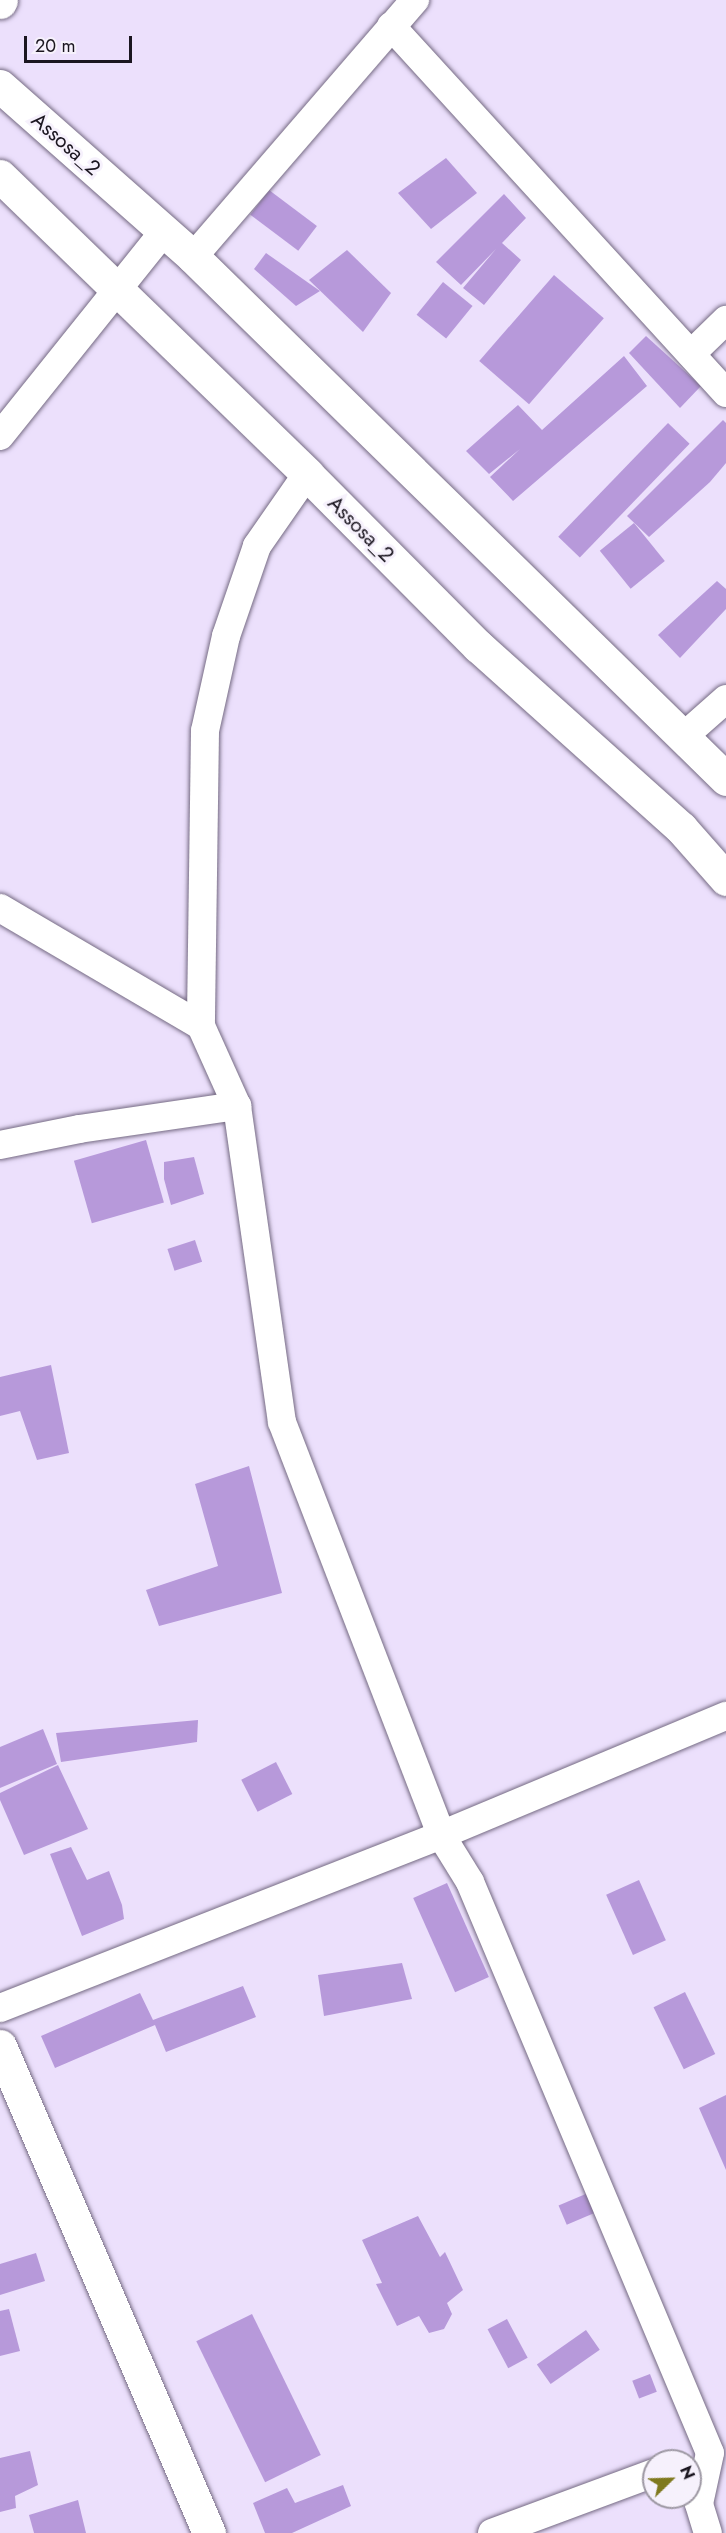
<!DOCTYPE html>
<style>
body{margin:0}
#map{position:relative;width:726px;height:2533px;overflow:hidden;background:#ece0fc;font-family:Jost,sans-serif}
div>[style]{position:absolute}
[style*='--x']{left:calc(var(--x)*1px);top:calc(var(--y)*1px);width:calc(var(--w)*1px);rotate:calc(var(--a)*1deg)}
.building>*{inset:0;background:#b799da;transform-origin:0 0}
.roads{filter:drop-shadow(0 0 2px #756a83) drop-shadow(0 0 2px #756a83)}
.street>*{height:28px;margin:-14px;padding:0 14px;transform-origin:14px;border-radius:14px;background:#fff}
.secondary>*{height:33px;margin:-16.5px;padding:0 16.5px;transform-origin:16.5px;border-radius:16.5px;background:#fff}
.highway>*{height:33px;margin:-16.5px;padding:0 16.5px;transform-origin:16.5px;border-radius:16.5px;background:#fff}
span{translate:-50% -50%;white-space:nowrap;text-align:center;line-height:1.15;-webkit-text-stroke:6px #f6f1fc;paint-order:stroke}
.street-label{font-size:21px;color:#1b1620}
.north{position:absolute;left:642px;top:2449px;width:60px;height:60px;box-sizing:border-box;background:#f6f1fc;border:2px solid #9e99a4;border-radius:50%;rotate:67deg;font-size:16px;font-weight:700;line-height:24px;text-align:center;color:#1b1620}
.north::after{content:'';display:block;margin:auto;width:21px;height:27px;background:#7f791e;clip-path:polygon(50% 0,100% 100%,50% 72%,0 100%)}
.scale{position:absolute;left:24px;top:36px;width:108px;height:27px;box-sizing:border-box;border:3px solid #1b1620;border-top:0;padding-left:8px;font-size:18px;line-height:21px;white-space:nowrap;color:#1b1620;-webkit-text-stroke:4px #f6f1fc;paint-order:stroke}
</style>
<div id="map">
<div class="building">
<i style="clip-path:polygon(446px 158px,477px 193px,431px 229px,398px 193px)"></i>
<i style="left:269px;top:190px;width:60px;height:31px;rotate:37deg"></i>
<i style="clip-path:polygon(504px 194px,526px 218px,502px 243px,521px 260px,484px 305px,463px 288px,496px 249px,461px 285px,436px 262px)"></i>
<i style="clip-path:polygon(347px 250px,391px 293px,363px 332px,309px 280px)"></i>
<i style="clip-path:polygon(266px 253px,320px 291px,296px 306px,254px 269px)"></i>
<i style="left:554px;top:275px;width:66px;height:114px;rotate:41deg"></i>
<i style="left:443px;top:282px;width:38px;height:42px;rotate:39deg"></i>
<i style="clip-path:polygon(646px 336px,701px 386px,680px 408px,629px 353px)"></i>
<i style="clip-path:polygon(624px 356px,647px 386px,513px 501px,490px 477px,520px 449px,489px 474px,466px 451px,518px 405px,542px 430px)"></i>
<i style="clip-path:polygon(723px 420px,726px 423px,726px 463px,710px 482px,649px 537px,627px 516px)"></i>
<i style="left:668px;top:423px;width:30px;height:158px;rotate:44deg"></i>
<i style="left:634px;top:523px;width:49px;height:44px;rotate:51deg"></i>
<i style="clip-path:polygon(717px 581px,726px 589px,726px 609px,680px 658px,658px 635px)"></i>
<i style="left:146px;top:1140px;width:65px;height:75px;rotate:74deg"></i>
<i style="clip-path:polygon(194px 1157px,204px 1194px,171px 1205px,164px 1179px,164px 1162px)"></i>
<i style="left:195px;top:1240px;width:23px;height:29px;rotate:72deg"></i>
<i style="clip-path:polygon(51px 1365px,69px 1453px,37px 1460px,20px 1411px,0 1416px,0 1377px)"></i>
<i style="clip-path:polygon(249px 1466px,282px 1593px,159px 1626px,146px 1590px,218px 1566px,195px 1484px)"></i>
<i style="clip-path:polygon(198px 1720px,197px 1742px,61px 1762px,56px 1733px)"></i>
<i style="clip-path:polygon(43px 1729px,57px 1764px,0 1788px,0 1747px)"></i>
<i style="left:276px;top:1762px;width:36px;height:39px;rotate:63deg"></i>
<i style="clip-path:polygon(58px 1765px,88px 1829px,24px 1855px,0 1800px,0 1793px)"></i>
<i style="clip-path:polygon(71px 1847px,87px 1880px,109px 1871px,122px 1905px,124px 1919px,82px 1936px,50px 1854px)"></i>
<i style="left:639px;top:1880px;width:66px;height:36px;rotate:66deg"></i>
<i style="left:447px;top:1883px;width:103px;height:37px;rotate:66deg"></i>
<i style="clip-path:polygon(402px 1963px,412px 1999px,324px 2016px,318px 1975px)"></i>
<i style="clip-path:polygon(243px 1986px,256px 2017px,166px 2052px,155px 2025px,55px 2068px,41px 2036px,140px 1993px,153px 2020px)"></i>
<i style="left:685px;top:1992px;width:69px;height:35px;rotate:64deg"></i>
<i style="clip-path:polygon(726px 2095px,726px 2170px,699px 2108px)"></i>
<i style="left:588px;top:2193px;width:21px;height:32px;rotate:67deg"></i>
<i style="clip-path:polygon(418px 2216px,440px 2257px,445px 2252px,463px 2290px,447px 2303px,452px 2314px,444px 2329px,429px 2333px,419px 2316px,397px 2326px,376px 2284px,382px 2283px,362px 2240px)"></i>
<i style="clip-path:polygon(36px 2253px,45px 2281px,0 2295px,0 2264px)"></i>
<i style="clip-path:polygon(9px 2309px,20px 2351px,0 2356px,0 2311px)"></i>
<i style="left:252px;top:2314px;width:157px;height:62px;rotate:64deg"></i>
<i style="left:507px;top:2319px;width:44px;height:22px;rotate:62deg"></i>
<i style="left:586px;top:2330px;width:24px;height:60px;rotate:55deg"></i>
<i style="left:650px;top:2374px;width:19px;height:19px;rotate:69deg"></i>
<i style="clip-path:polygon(30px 2451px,38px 2485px,15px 2496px,16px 2508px,0 2512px,0 2458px)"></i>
<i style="clip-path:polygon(343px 2485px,351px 2506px,292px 2533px,265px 2533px,253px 2503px,287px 2488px,295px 2503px)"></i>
<i style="clip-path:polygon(78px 2500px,86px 2533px,34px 2533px,29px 2515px)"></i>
</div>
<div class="roads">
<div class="street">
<i style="--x:391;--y:26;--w:497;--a:47.6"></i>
<i style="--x:193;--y:257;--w:340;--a:-49.2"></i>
<i style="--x:691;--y:354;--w:49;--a:-44.2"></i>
<i style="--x:0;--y:436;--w:263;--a:-51.3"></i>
<i style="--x:307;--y:474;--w:88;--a:124.8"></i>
<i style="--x:257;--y:546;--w:95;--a:109"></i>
<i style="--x:226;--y:636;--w:97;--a:102.5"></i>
<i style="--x:205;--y:731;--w:295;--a:90.8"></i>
<i style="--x:201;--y:1026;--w:88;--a:65.8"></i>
<i style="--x:237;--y:1106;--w:319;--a:81.9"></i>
<i style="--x:282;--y:1422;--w:443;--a:68.9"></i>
<i style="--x:441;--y:1835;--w:55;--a:58.3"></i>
<i style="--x:470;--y:1882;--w:619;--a:67.2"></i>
<i style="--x:710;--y:2453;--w:52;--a:102.2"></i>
<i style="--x:699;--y:2504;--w:30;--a:73"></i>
<i style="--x:684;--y:736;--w:56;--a:-41.4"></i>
<i style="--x:0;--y:908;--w:233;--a:30.4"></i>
<i style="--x:0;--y:1145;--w:81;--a:-11.4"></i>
<i style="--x:79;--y:1129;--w:160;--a:-8.3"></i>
<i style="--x:0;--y:2008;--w:474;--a:-21.4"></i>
<i style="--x:441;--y:1835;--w:309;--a:-22.7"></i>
<i style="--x:492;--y:2533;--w:173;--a:-20.3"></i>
</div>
<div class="secondary">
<i style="--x:0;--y:86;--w:258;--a:41.5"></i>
<i style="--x:193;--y:257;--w:746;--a:44.4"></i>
<i style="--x:0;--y:176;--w:428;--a:44.1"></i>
<i style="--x:307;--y:474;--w:243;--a:45.2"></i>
<i style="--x:478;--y:646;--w:273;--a:41.9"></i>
<i style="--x:681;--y:828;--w:68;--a:48.6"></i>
<i style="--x:0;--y:2046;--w:530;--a:66.77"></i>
</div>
<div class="highway">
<i style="--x:0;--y:2;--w:2;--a:-63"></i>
</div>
</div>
<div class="street-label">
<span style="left:66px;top:144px;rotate:41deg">Assosa_2</span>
<span style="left:361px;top:529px;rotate:45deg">Assosa_2</span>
</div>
<div class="north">N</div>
<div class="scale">20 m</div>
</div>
